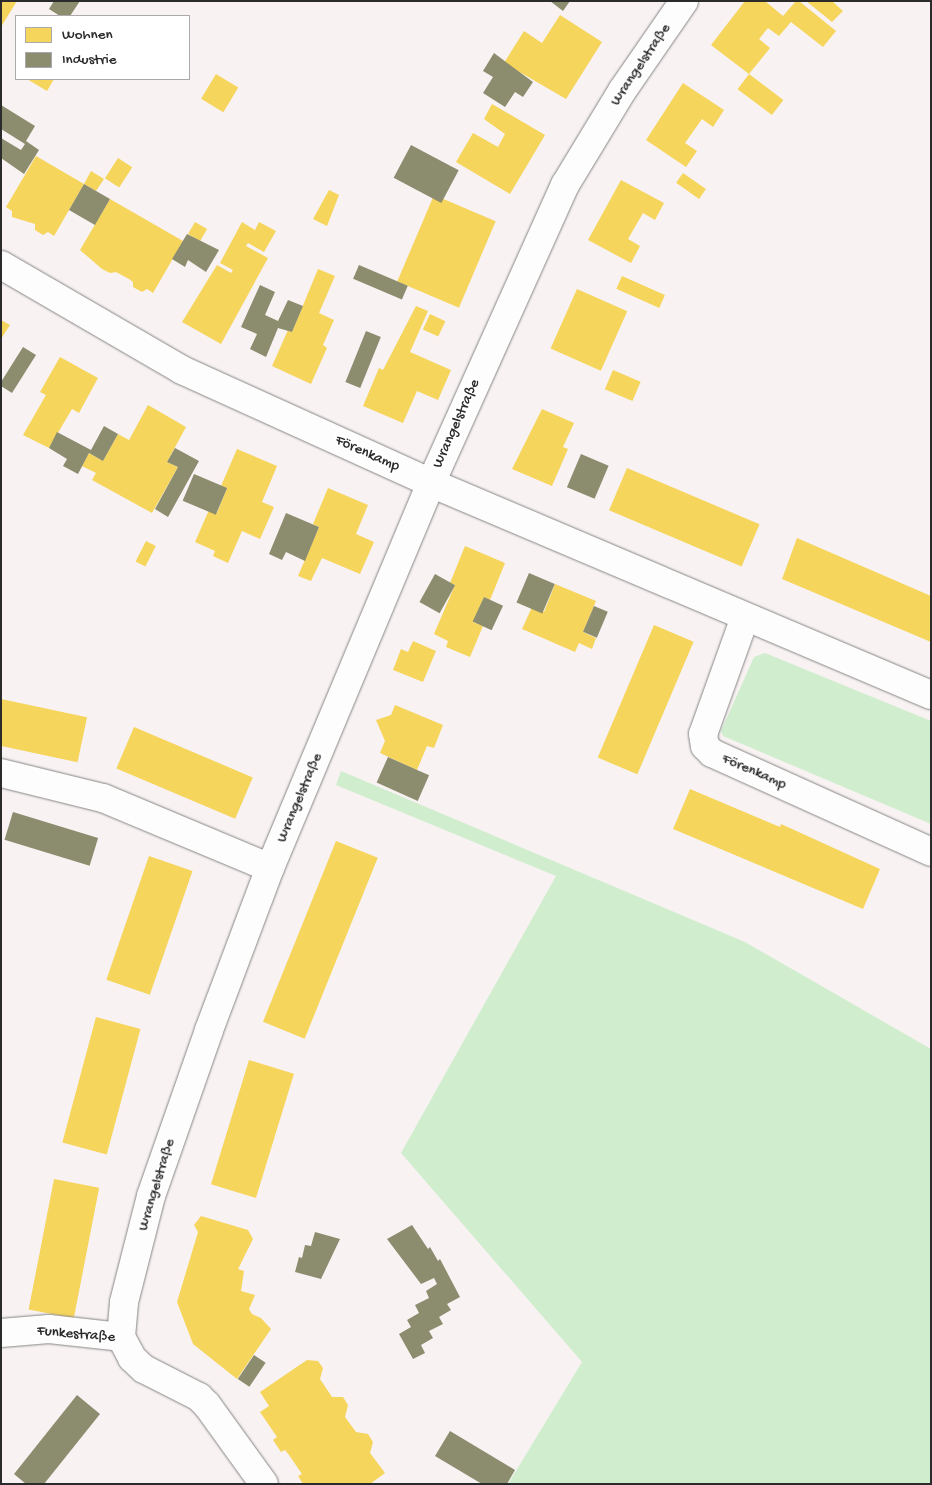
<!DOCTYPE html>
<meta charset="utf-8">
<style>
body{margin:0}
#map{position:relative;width:932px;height:1485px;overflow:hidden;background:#f8f2f2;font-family:"Gochi Hand",sans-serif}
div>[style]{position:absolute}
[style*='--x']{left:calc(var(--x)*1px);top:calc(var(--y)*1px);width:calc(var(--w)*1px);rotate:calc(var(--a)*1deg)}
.green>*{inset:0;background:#d0eece}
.homes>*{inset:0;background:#f6d55c;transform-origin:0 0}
.industry>*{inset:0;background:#8c8c6e;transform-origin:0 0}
.roads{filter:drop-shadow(0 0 1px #878585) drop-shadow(0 0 1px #878585)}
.minor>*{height:28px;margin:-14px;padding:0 14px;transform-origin:14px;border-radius:14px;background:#fefdfd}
span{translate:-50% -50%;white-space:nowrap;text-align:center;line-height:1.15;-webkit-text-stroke:5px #fff;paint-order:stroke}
.street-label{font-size:15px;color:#2b2b2b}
.frame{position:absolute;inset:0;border:2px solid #2b2b2b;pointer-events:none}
.legend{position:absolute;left:15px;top:15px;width:175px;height:65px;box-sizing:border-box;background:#fff;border:1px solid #aaa;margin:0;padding:6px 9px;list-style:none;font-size:15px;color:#2b2b2b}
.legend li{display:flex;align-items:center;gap:10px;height:25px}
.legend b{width:25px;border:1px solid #aaa}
</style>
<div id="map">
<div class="green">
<i style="clip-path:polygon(765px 653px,931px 721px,931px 824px,723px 736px,721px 731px,754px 657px)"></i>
<i style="clip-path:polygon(341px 771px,745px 942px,931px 1049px,931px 1484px,508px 1484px,582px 1362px,401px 1153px,556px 876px,336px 785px)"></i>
</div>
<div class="homes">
<i style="clip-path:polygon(1px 1px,17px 1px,1px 27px)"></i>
<i style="clip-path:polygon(745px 1px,765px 1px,783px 16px,796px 1px,799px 1px,836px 31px,823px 47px,791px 22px,779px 36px,768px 28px,759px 39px,770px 48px,749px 74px,711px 45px)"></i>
<i style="clip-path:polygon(806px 1px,832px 1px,843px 11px,832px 22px)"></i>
<i style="clip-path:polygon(560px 15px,602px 42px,566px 99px,504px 63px,524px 31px,542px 43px)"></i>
<i style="left:216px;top:74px;width:26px;height:29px;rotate:31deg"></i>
<i style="left:749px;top:74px;width:43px;height:19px;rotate:37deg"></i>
<i style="clip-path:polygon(27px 79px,54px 79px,47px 91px)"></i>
<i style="clip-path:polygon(683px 83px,724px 110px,713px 127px,702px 119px,685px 143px,697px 151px,686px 167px,646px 140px)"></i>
<i style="clip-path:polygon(492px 104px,545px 135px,510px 194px,456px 162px,473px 133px,498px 147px,505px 134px,484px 119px)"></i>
<i style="clip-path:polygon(36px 156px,84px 184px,91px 171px,104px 179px,96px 191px,84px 184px,54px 236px,48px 232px,43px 235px,35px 230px,35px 224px,12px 217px,12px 211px,6px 207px)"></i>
<i style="left:118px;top:158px;width:17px;height:24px;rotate:33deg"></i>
<i style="left:683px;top:173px;width:28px;height:12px;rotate:35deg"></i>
<i style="clip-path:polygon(621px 180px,664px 203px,655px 220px,643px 213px,628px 239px,640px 246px,631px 263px,588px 240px)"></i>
<i style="clip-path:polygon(329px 190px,339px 195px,327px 226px,313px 219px)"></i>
<i style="left:434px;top:195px;width:67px;height:94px;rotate:23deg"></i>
<i style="clip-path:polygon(110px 199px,183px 241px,153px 293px,147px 289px,142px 292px,133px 287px,133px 282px,129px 279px,116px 272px,110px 273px,102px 269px,80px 250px)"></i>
<i style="left:195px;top:222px;width:14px;height:14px;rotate:30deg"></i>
<i style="clip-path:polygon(242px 222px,255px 230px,259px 222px,276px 231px,264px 252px,248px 243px,246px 246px,268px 258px,221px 344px,182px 322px,217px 265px,231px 273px,233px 270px,220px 263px)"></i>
<i style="clip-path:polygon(318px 269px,335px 276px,319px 313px,334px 320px,323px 345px,327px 348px,311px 384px,272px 366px,288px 330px,292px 332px)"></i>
<i style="left:622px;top:276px;width:47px;height:14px;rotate:24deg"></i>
<i style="left:577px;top:289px;width:55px;height:65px;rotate:24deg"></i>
<i style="clip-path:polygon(416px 306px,428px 311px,410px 352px,451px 370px,438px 400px,417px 391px,403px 423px,363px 406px,379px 368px,383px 370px)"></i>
<i style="left:430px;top:314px;width:17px;height:17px;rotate:25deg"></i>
<i style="clip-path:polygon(1px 320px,10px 325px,1px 339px)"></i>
<i style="clip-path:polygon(60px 357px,98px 378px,79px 413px,72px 409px,49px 448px,23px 435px,46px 395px,40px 392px)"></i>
<i style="left:613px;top:370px;width:30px;height:21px;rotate:23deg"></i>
<i style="clip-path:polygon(148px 405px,186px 427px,167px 462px,178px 467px,152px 513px,92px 480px,96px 473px,82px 466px,89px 453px,103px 461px,118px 434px,129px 440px)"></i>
<i style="clip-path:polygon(542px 409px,574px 423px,563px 447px,568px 449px,552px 486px,512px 469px)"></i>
<i style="clip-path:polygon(237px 449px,277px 466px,262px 502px,274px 507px,260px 539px,242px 531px,228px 563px,213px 556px,215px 551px,195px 542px,209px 510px,217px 513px,227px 488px,221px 486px)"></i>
<i style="left:627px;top:468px;width:144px;height:46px;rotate:23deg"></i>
<i style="clip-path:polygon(328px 488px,368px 505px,356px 534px,374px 542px,360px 574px,322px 558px,311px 581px,298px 576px,319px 527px,313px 524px)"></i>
<i style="clip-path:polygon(797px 538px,931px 596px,931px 642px,782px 579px)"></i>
<i style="left:146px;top:541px;width:11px;height:23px;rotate:27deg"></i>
<i style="clip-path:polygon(465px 546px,505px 563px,490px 600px,484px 597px,473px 622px,483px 626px,470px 657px,446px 647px,448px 641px,434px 634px,455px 585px,450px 583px)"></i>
<i style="clip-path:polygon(555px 584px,596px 601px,583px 632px,596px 638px,592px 649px,579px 643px,575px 652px,522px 629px,532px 607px,544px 612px)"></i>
<i style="left:654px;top:625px;width:43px;height:144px;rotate:23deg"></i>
<i style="clip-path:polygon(413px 641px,436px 651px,423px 682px,393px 670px,401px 649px,408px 652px)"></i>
<i style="left:1px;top:699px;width:88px;height:46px;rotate:12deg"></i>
<i style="clip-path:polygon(395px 705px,443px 725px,434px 748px,427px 746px,417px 770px,380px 753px,385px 741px,376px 720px,391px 715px)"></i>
<i style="left:134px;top:727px;width:129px;height:45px;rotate:23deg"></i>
<i style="clip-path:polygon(690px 789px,780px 827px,781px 824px,880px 869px,863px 909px,673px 829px)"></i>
<i style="left:336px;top:841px;width:45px;height:195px;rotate:22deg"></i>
<i style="left:149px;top:856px;width:46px;height:131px;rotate:19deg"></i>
<i style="left:96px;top:1017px;width:46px;height:130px;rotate:15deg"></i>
<i style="left:249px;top:1060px;width:47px;height:130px;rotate:17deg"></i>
<i style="left:54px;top:1179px;width:46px;height:133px;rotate:11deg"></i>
<i style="clip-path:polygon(201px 1216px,248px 1230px,253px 1239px,238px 1269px,244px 1271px,241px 1291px,255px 1295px,249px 1309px,252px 1314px,261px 1318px,271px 1329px,237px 1379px,193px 1344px,177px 1302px,198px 1232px,194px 1225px)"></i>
<i style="clip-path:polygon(307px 1360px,318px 1361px,323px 1368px,320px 1379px,332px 1397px,343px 1397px,348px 1405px,345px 1417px,356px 1432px,368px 1434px,373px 1442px,370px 1453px,385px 1473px,370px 1484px,303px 1484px,298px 1476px,302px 1474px,289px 1455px,285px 1450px,281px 1452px,273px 1440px,277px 1437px,260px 1412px,269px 1406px,260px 1392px)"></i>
</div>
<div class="industry">
<i style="clip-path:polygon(54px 1px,80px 1px,70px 16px,60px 16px,49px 9px)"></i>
<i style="clip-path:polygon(550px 1px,570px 1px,563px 11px)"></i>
<i style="clip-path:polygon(494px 53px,533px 82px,523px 97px,515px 92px,505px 107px,483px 93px,493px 77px,483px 71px)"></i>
<i style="clip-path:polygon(1px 105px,35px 126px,26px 141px,39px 150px,24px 174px,1px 158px,1px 138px,21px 150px,25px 144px,1px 129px)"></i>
<i style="left:411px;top:145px;width:54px;height:37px;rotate:28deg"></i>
<i style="left:84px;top:184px;width:30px;height:30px;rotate:30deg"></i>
<i style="clip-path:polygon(187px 234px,219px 250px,206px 272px,188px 260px,185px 267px,172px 259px)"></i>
<i style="left:359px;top:265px;width:53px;height:15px;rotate:23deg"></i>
<i style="clip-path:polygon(260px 285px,275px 292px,265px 315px,278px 321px,288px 300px,303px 306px,292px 332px,278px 328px,266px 357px,250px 349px,257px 334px,241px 327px)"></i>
<i style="left:366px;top:331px;width:16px;height:55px;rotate:22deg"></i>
<i style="clip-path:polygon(23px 347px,36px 355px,12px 393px,1px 386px,1px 382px)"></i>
<i style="clip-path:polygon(104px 426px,118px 434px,103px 461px,89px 453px,78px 474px,63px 466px,67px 459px,49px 448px,57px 432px,91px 450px)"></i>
<i style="clip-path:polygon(175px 448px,199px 461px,168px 517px,155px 509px,178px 467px,167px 462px)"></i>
<i style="left:581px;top:454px;width:30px;height:36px;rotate:23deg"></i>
<i style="left:194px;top:474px;width:36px;height:29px;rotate:23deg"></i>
<i style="clip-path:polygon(286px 513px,319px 527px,305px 561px,286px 552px,282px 560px,269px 554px)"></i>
<i style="left:529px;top:573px;width:28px;height:32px;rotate:23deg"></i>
<i style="left:435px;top:574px;width:23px;height:32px;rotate:29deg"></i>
<i style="left:484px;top:597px;width:21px;height:27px;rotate:25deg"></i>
<i style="left:594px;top:606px;width:15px;height:28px;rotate:23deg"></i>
<i style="left:388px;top:757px;width:45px;height:28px;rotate:24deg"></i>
<i style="left:13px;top:812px;width:89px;height:29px;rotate:17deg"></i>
<i style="clip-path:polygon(412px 1225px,428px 1249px,430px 1247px,438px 1261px,440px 1259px,460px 1297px,447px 1304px,451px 1310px,439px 1317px,443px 1324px,429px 1331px,433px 1338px,421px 1345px,425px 1353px,413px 1359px,399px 1334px,411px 1327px,407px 1320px,419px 1313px,415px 1305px,429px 1298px,426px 1291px,437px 1284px,434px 1278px,421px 1284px,387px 1239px)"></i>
<i style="clip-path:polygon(315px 1232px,340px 1239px,321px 1279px,295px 1272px,299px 1257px,302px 1258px,305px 1245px,311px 1246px)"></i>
<i style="left:254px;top:1355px;width:14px;height:29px;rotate:34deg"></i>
<i style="clip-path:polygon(77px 1395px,100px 1414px,44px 1484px,26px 1484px,14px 1474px)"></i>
<i style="clip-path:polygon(450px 1431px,515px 1470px,507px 1484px,482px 1484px,435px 1456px)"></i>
</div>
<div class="roads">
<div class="minor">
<i style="--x:1;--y:265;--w:209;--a:30.1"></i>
<i style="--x:182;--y:370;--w:273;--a:24.4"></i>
<i style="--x:431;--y:483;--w:543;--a:22.98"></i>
<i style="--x:745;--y:617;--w:124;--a:109.7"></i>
<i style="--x:703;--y:734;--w:12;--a:81"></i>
<i style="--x:705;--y:746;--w:10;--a:45"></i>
<i style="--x:712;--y:753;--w:240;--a:24.3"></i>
<i style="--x:1;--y:773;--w:105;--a:13.8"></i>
<i style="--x:103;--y:798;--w:181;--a:22.7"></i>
<i style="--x:1;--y:1333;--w:48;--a:-4.8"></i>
<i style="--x:49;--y:1329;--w:72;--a:6.3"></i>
<i style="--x:121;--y:1337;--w:35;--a:-85"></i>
<i style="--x:124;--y:1302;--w:109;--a:-75.7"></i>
<i style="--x:151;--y:1196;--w:176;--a:-70.7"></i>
<i style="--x:209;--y:1030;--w:173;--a:-69.4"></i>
<i style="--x:270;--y:868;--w:417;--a:-67.3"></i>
<i style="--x:431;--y:483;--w:327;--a:-65.8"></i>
<i style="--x:565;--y:185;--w:110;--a:-58.8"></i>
<i style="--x:622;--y:91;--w:109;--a:-55.4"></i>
<i style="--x:121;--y:1337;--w:24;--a:62"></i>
<i style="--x:132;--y:1358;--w:16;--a:43"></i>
<i style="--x:144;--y:1369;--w:62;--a:27"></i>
<i style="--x:199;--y:1397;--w:11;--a:45"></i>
<i style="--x:207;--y:1405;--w:97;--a:54.2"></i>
</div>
</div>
<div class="street-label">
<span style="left:641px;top:65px;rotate:-56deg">Wrangelstraße</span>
<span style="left:457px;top:424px;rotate:-66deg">Wrangelstraße</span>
<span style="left:367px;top:454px;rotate:24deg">Förenkamp</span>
<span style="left:754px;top:772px;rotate:24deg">Förenkamp</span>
<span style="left:300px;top:798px;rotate:-67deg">Wrangelstraße</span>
<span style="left:157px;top:1185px;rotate:-73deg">Wrangelstraße</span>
<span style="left:76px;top:1335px;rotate:5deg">Funkestraße</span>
</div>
<div class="frame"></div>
<ul class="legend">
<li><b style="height:14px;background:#f6d55c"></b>Wohnen</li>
<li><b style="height:14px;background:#8c8c6e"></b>Industrie</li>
</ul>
</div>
